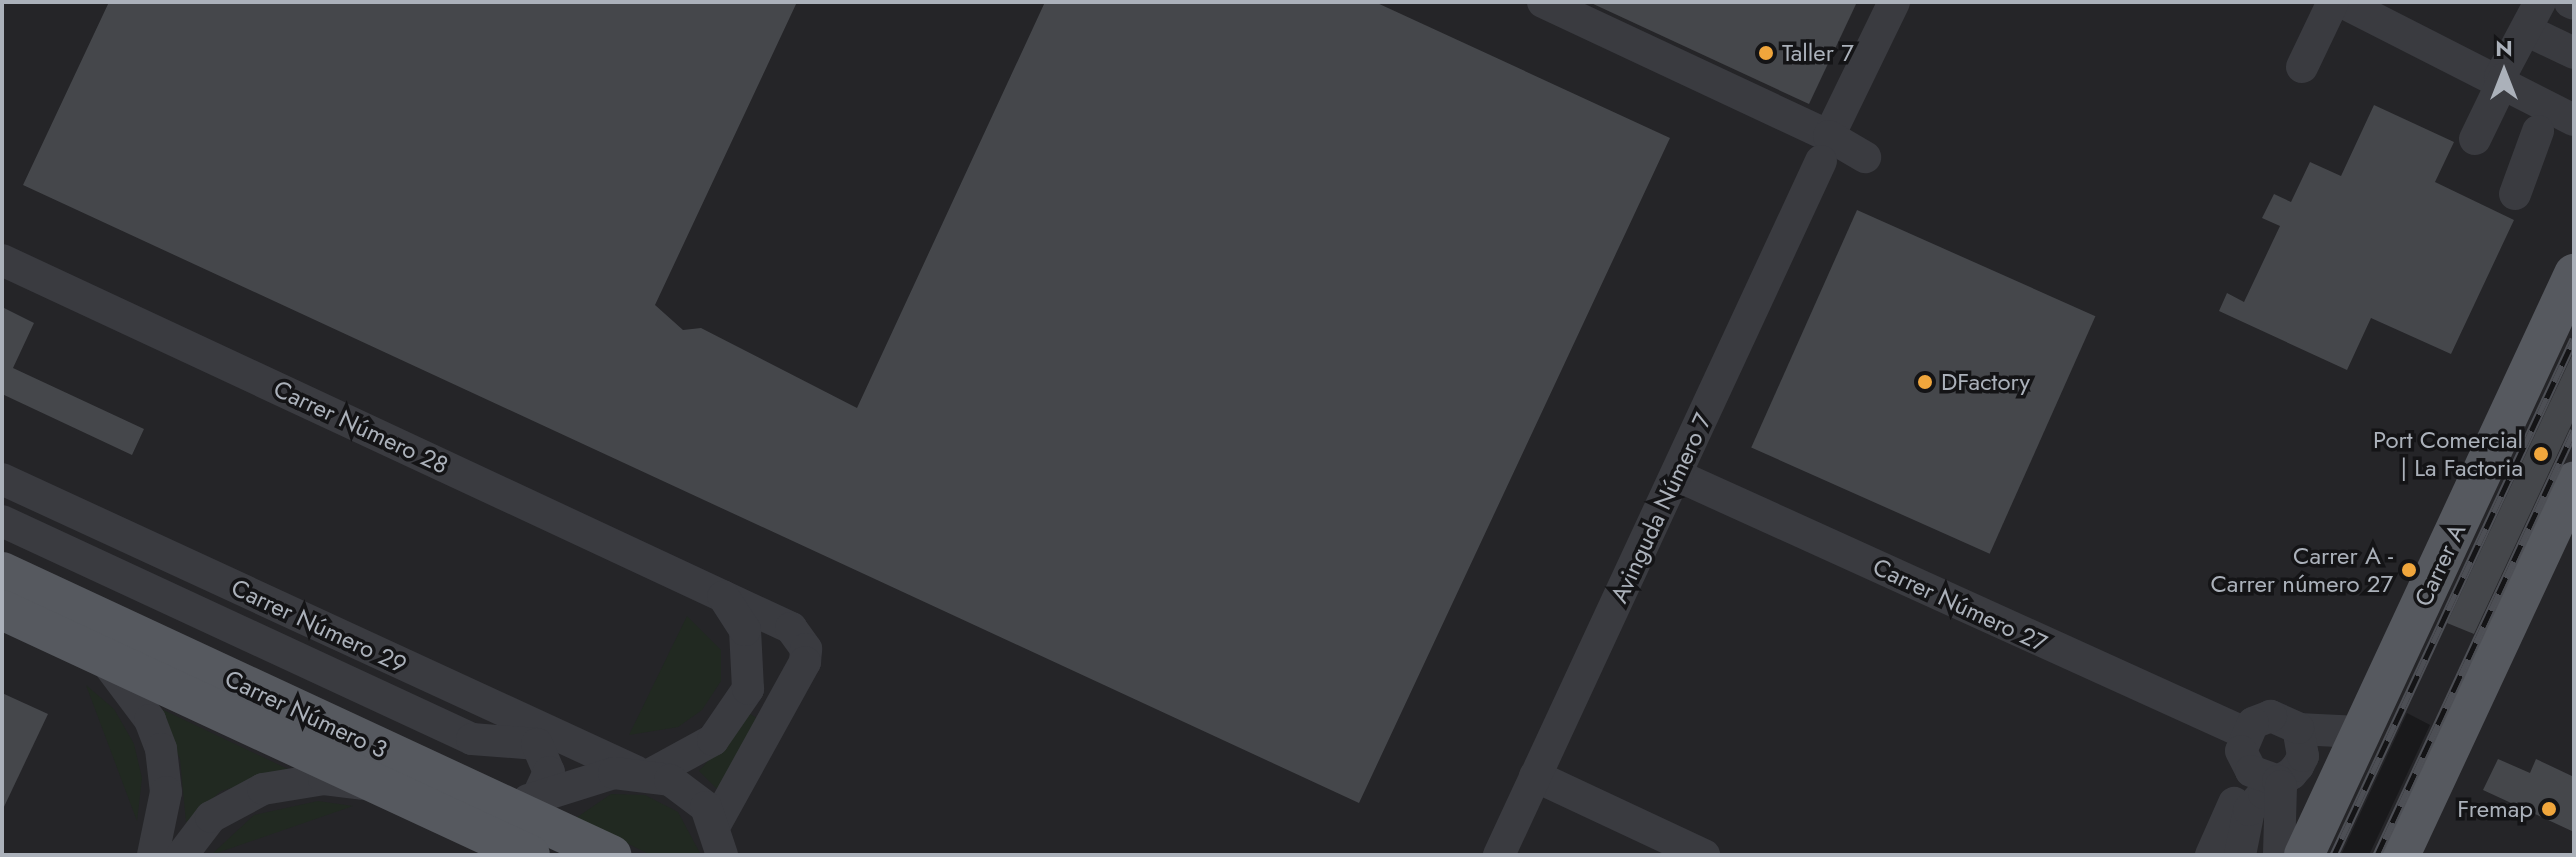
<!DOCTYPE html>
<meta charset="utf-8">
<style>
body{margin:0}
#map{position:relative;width:2576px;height:857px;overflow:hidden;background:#19191b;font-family:Jost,sans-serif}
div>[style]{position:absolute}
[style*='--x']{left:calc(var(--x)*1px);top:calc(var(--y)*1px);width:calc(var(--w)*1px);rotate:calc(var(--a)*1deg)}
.built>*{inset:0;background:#252528}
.green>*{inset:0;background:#212921}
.building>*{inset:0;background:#45474b;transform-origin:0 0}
.minor>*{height:32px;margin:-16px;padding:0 16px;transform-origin:16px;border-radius:16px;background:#3a3b40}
.major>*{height:40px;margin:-20px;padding:0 20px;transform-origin:20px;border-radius:20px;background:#56595f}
.rail>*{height:9px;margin-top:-4.5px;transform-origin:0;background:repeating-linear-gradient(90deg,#141416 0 18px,#4d4f55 0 36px);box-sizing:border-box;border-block:2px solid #4d4f55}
.dots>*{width:22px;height:22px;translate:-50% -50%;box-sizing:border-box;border:4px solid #141416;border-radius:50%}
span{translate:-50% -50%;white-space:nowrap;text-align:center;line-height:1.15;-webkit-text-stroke:7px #141416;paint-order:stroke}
.poi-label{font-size:24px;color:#abb1ba}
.left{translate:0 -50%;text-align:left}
.right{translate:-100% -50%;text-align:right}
.street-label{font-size:24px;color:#abb1ba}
.frame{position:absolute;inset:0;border:4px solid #abb1ba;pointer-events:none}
.north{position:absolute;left:2464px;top:32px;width:80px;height:80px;-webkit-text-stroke:6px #141416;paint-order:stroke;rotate:0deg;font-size:22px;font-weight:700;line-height:32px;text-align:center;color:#abb1ba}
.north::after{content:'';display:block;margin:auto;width:28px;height:36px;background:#abb1ba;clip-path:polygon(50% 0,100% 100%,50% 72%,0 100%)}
</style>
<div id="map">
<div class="built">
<i style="clip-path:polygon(2px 2px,2574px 2px,2574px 855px,2369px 855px,2430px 725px,2407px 713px,2341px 855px,2px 855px)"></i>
</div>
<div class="green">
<i style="clip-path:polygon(687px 616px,721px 650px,721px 681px,702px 710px,678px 727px,629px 735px)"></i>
<i style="clip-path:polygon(86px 685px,114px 709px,134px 744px,142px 778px,137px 821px)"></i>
<i style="clip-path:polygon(155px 706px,290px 770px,221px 791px,186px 822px,180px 759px)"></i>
<i style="clip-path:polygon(750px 714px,764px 722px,717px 789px,699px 771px)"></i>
<i style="clip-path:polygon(611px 794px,645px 795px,678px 812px,701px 855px,651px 855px,576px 818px)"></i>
<i style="clip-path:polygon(318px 801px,353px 806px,211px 855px,254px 815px)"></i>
</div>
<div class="building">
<i style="clip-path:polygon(109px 2px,797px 2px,655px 305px,683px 330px,701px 328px,857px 408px,1045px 2px,1375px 2px,1670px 138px,1359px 803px,23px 185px)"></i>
<i style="clip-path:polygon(1589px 2px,1857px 2px,1809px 104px)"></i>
<i style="clip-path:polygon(2374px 105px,2454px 142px,2435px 182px,2514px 220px,2451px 354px,2371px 318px,2347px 370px,2219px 311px,2227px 293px,2244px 302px,2280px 226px,2262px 218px,2274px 194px,2291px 202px,2310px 162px,2341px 176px)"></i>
<i style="left:1857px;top:210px;width:261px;height:260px;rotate:24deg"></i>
<i style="clip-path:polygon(2px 307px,34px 323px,13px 368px,144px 429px,132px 455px,2px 394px)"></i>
<i style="clip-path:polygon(2574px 351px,2574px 419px,2474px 634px,2447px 623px)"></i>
<i style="clip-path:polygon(2px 693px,48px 714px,2px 811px)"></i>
<i style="clip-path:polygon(2498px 759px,2530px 773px,2536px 759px,2574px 777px,2574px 832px,2483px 790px)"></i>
</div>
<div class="minor">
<i style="--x:1543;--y:2;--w:316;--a:25.1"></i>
<i style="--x:1829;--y:136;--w:149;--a:-64.1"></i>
<i style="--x:2342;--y:2;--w:260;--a:27"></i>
<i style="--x:2570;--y:2;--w:4;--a:27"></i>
<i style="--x:2526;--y:30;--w:53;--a:25.6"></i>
<i style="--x:2302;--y:67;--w:72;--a:-64.5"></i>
<i style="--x:2500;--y:77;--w:85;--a:-61.9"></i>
<i style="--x:1829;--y:136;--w:42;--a:30.3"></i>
<i style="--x:2475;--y:139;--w:67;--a:-64.2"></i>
<i style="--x:2515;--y:194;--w:67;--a:-69.9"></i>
<i style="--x:2;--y:260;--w:871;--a:25"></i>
<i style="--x:791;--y:628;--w:26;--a:54"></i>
<i style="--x:806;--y:649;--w:13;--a:94"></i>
<i style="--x:805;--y:662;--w:186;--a:118.9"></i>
<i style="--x:1676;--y:475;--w:625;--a:24.39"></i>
<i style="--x:2;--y:479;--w:699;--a:24.77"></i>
<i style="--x:2;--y:521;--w:518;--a:24.88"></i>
<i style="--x:472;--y:739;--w:65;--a:4.4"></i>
<i style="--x:537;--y:744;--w:30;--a:67"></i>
<i style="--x:549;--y:772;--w:31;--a:115"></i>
<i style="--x:105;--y:660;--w:75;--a:53.1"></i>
<i style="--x:150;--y:720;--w:31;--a:69"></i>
<i style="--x:161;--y:749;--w:43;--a:83.4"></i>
<i style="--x:166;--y:792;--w:64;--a:101.7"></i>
<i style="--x:2298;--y:729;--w:61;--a:2.8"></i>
<i style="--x:649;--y:775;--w:73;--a:-28.7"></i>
<i style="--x:713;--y:740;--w:62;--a:-55.5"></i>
<i style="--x:748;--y:689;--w:59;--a:-92.9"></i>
<i style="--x:745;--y:630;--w:40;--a:-122.9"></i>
<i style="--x:1535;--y:776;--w:187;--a:25.1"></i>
<i style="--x:528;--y:800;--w:90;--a:-17.4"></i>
<i style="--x:614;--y:773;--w:56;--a:7.1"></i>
<i style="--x:670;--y:780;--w:45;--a:36.9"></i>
<i style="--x:706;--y:807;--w:51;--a:71.6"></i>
<i style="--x:182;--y:855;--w:48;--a:-52.7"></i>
<i style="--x:211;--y:817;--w:59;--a:-28.3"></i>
<i style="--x:263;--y:789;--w:62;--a:-9.3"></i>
<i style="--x:324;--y:779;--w:39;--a:7"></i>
<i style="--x:1499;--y:855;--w:765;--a:-65.11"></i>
<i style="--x:2211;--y:855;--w:57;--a:-66.1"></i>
<i style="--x:2240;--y:855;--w:46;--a:-78.7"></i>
<i style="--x:2249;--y:810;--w:23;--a:-49"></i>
<i style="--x:2264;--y:793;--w:18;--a:-41"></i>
<i style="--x:2278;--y:781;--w:15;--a:-28"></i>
<i style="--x:2291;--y:774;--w:11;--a:-49"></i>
<i style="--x:2298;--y:766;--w:11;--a:-63"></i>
<i style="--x:2303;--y:756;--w:28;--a:-100"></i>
<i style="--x:2298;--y:728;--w:30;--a:-156"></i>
<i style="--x:2271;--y:716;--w:19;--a:159"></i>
<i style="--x:2253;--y:723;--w:30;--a:113"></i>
<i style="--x:2241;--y:751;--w:22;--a:63"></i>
<i style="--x:2251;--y:771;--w:29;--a:20"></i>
<i style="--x:2278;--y:781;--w:6;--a:59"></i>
<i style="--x:2281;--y:786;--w:69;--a:91.7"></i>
</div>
<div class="major">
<i style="--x:2;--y:572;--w:672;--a:24.92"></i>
<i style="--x:2;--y:610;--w:582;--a:24.89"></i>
<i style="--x:2304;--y:855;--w:641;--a:-65.07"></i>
<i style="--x:2400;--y:855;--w:412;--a:-65"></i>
</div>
<div class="rail">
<i style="--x:2334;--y:855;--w:569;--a:-65.06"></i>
<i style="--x:2377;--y:855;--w:468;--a:-65.1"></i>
</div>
<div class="dots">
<i style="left:1766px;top:53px;background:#f0a63c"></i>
<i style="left:1925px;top:382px;background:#f0a63c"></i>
<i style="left:2541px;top:454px;background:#f0a63c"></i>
<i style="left:2409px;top:570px;background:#f0a63c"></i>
<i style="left:2549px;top:809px;background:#f0a63c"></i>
</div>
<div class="poi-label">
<span class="left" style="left:1782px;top:53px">Taller 7</span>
<span class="left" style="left:1941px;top:382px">DFactory</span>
<span class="right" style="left:2523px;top:454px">Port Comercial<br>| La Factoria</span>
<span class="right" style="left:2393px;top:570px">Carrer A -<br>Carrer número 27</span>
<span class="right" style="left:2533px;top:809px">Fremap</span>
</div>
<div class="street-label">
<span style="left:361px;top:427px;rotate:25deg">Carrer Número 28</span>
<span style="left:1661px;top:508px;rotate:-65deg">Avinguda Número 7</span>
<span style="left:2440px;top:565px;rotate:-65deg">Carrer A</span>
<span style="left:1960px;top:605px;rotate:25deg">Carrer Número 27</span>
<span style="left:319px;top:626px;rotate:25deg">Carrer Número 29</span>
<span style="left:306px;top:714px;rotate:25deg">Carrer Número 3</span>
</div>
<div class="frame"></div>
<div class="north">N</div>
</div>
